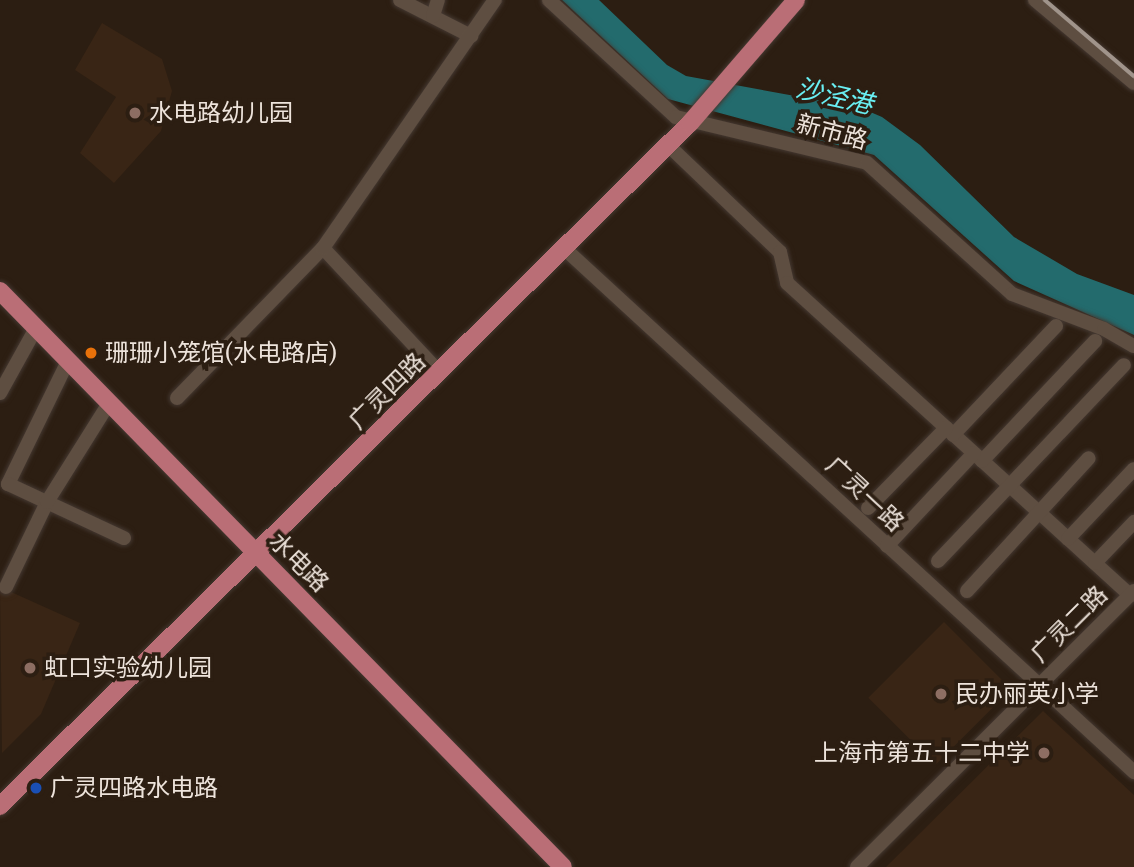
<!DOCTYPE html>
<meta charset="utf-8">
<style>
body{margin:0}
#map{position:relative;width:1134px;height:867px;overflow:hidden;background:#2c1e12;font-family:"Libre Baskerville","Noto Sans SC",serif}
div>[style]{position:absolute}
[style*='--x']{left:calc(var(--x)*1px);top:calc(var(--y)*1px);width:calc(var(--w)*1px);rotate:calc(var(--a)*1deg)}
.built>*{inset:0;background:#392515;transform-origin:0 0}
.water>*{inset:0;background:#236b6d}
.roads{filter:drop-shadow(0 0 2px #443831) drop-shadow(0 0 2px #443831)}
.minor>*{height:14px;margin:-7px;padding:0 7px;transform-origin:7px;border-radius:7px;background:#5e4e41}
.major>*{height:18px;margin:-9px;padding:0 9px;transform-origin:9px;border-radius:9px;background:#ba6e76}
.rail>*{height:3.5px;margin:-1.75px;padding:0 1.75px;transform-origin:1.75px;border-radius:1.75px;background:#a0948b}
.dots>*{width:19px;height:19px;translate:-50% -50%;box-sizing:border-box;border:4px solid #2c1e12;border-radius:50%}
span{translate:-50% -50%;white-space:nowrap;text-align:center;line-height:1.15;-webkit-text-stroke:7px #2c1e12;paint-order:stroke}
.poi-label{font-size:24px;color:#ede3db}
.left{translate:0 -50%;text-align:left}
.right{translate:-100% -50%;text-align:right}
.street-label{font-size:24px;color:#ede3db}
.water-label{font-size:26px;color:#69eff3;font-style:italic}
</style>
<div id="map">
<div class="built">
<i style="clip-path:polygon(102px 23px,162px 59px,172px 91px,161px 131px,114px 183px,80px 153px,116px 97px,75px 70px)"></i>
<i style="clip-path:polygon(0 587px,80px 623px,41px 714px,2px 753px)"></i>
<i style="left:944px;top:622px;width:95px;height:107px;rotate:45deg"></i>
<i style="clip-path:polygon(1043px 711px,1134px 795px,1134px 867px,886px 867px)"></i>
</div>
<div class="water">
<i style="clip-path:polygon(562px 0,599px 0,667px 65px,686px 76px,861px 108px,882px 117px,920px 145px,1014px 237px,1077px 274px,1134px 295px,1134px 335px,1014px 281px,874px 155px,668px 99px)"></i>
</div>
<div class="roads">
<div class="minor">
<i style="--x:400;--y:0;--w:80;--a:26.9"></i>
<i style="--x:549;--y:0;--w:173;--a:42.7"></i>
<i style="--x:676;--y:117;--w:196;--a:13.5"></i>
<i style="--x:867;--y:163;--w:195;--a:42.1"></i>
<i style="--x:1012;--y:294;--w:98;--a:20.8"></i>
<i style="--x:1104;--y:329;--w:34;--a:30"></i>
<i style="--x:1035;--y:0;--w:129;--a:40"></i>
<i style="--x:433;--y:16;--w:17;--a:-73"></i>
<i style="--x:668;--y:145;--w:155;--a:43.7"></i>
<i style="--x:780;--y:252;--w:32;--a:77"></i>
<i style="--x:787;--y:283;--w:464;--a:42.3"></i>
<i style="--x:323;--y:248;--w:171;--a:46.9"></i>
<i style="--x:565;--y:249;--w:773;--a:42.59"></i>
<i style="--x:68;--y:361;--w:137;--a:116"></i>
<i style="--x:8;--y:484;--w:128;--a:25"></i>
<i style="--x:0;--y:393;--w:74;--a:-61"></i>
<i style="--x:177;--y:398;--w:209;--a:-45.8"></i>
<i style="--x:323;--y:248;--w:302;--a:-55.3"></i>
<i style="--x:953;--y:435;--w:150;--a:-46.6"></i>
<i style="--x:982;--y:461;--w:165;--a:-46.7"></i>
<i style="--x:868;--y:508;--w:112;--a:-45.7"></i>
<i style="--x:1068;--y:539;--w:96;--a:-46.7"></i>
<i style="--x:887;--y:546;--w:127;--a:-46.9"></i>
<i style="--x:938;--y:561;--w:270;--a:-46.5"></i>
<i style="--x:1095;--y:563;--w:57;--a:-46.4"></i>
<i style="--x:6;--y:587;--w:94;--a:-64.2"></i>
<i style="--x:47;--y:502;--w:117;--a:-57.9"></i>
<i style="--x:967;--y:591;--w:180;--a:-47.5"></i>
<i style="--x:857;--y:867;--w:391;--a:-44.9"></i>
</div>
<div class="major">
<i style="--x:0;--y:291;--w:805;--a:45.65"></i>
<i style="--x:0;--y:806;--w:971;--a:-44.71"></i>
<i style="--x:690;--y:123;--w:162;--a:-49.2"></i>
</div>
</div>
<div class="rail">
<i style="--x:1045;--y:0;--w:117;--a:40.5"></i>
</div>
<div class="dots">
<i style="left:135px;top:113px;background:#8d6e63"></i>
<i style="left:91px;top:353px;background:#e8710a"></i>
<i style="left:30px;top:668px;background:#8d6e63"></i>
<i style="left:941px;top:694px;background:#8d6e63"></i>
<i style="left:1044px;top:753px;background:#8d6e63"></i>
<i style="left:36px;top:788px;background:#1a4fb4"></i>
</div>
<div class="poi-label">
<span class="left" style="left:149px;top:113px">水电路幼儿园</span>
<span class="left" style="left:105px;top:353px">珊珊小笼馆(水电路店)</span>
<span class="left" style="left:44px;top:668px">虹口实验幼儿园</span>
<span class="left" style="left:955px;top:694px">民办丽英小学</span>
<span class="right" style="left:1030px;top:753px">上海市第五十二中学</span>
<span class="left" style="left:50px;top:788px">广灵四路水电路</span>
</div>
<div class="street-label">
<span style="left:832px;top:132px;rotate:15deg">新市路</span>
<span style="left:387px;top:391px;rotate:-45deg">广灵四路</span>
<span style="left:865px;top:494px;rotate:43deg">广灵一路</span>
<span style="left:299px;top:562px;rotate:45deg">水电路</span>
<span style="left:1069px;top:624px;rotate:-45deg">广灵二路</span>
</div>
<div class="water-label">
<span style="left:834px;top:97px;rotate:13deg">沙泾港</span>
</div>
</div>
